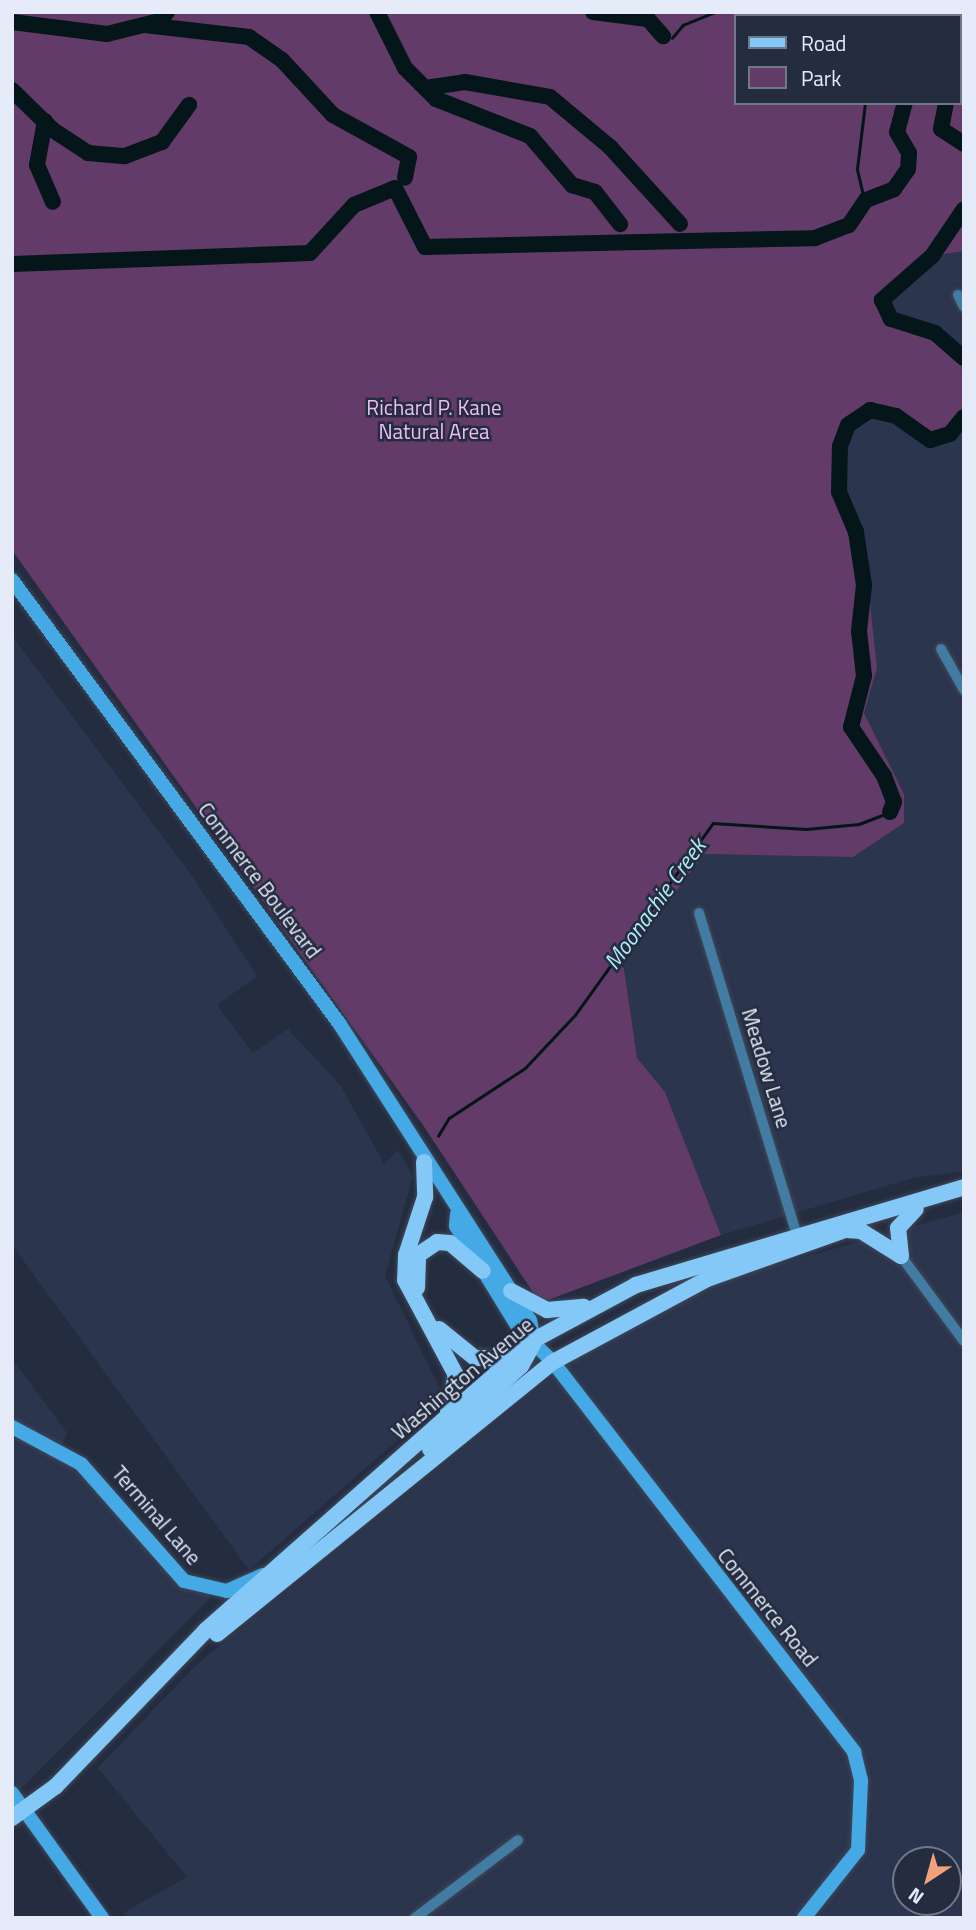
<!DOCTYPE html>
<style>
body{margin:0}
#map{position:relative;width:976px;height:1930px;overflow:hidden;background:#242c3f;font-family:"Titillium Web",sans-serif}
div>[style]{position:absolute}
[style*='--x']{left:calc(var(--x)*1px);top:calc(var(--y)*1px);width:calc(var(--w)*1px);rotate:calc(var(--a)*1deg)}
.built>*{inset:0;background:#2b354d}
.green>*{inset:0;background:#633b68}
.stream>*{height:2.5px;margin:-1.25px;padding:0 1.25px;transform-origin:1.25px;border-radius:1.25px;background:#041619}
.river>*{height:16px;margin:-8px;padding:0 8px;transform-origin:8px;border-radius:8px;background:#041619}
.roads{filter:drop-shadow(0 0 2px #3f4759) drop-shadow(0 0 2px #3f4759)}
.street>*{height:10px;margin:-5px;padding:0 5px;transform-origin:5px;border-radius:5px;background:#427ca2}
.secondary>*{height:14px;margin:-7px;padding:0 7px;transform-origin:7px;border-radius:7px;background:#44a9e5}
.primary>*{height:16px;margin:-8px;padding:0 8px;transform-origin:8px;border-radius:8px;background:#83c8f6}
span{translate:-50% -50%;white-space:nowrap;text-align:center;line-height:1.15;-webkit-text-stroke:5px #242c3f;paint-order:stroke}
.park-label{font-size:21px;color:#efbcf6}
.street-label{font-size:21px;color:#e5ebf8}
.water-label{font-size:23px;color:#aeebf7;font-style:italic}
.frame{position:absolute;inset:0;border:14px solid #e5ebf8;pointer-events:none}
.legend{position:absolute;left:734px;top:14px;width:228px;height:91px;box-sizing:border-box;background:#242c3f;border:2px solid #717889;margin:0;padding:9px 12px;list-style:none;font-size:21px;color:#e5ebf8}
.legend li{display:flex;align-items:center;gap:14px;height:35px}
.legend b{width:35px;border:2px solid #717889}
.north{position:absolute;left:892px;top:1846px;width:70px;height:70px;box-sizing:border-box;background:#242c3f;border:2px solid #717889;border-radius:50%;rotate:216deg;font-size:19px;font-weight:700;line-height:28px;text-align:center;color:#e5ebf8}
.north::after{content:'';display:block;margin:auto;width:24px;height:32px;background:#f1a17c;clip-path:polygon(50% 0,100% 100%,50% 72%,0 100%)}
</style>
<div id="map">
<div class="built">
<i style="clip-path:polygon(933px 246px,964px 251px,964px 378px,895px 326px,877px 300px)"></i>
<i style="clip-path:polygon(964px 399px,964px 1171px,913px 1178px,721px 1235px,665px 1092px,637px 1058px,623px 962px,704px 854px,853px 857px,904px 794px,864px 713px,877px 668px,829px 474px,844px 416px,868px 402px)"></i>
<i style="clip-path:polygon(12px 636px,190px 873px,257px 976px,217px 1005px,253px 1053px,288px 1029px,341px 1086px,384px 1164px,398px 1150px,413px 1176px,385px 1276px,445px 1399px,249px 1570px,12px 1245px)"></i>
<i style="clip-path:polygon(evenodd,964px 1212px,964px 1918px,127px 1918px,123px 1913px,187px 1877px,98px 1768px,194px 1667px,577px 1357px,718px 1281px,964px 1212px,906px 1860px,948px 1860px,948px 1902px,906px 1902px,906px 1860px)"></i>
<i style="clip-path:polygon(12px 1359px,67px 1433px,60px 1452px,177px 1581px,221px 1587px,12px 1798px)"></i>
</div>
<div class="green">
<i style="clip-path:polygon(evenodd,12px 12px,964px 12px,964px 251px,932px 256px,882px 300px,891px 319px,935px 333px,961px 353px,964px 417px,950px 434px,930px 440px,884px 411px,859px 414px,848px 425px,837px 470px,866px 566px,877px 668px,864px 713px,904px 794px,904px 823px,853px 857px,704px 854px,623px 962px,637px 1058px,665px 1092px,721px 1235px,540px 1303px,425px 1128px,12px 550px,12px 12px,736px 16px,960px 16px,960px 103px,736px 103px,736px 16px)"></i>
</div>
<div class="stream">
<i style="--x:891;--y:12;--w:4;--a:76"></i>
<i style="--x:672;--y:38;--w:17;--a:-50"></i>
<i style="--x:683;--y:25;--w:35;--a:-22"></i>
<i style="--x:864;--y:200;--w:32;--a:-103"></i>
<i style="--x:857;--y:169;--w:66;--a:-83.1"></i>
<i style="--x:438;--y:1136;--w:21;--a:-59"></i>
<i style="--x:449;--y:1118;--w:91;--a:-33.3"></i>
<i style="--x:525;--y:1068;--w:73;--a:-46.7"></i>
<i style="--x:575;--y:1015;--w:236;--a:-54.3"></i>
<i style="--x:713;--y:823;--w:93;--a:3.7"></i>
<i style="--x:806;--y:829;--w:53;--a:-5.4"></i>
<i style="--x:859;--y:824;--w:33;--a:-21"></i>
</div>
<div class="river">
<i style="--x:377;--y:12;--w:63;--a:63.4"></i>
<i style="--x:405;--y:68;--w:44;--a:45"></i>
<i style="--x:436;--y:99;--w:101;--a:21.5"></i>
<i style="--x:530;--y:136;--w:65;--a:49.4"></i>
<i style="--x:572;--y:185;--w:24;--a:17"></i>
<i style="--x:595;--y:192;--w:41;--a:52"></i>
<i style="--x:593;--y:12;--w:55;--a:7.3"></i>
<i style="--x:648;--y:19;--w:23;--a:49"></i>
<i style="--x:12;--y:22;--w:96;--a:7.2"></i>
<i style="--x:107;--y:34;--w:54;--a:-14"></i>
<i style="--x:159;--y:21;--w:12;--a:-48"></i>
<i style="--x:145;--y:25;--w:105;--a:6.6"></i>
<i style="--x:249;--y:37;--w:40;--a:34.9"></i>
<i style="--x:282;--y:60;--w:75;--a:47.2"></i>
<i style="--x:333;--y:115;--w:87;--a:28.9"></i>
<i style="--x:409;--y:157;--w:21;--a:101"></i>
<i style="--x:960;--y:52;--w:5;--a:-37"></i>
<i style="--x:960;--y:87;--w:6;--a:-45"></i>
<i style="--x:425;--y:88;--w:40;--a:-8.5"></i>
<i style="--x:465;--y:82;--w:86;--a:10"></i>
<i style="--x:550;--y:97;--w:78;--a:39.8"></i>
<i style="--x:610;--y:147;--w:104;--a:47.7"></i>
<i style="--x:12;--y:90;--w:57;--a:44.3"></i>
<i style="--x:53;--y:130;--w:42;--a:33.3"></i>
<i style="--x:88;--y:153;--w:37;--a:5"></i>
<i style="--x:125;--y:156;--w:40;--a:-21"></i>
<i style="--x:162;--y:142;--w:46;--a:-53.9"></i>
<i style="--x:946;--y:103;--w:26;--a:101"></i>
<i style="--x:941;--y:129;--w:27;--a:33"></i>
<i style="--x:45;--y:121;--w:45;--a:100.3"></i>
<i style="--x:37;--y:165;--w:40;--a:66.6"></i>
<i style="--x:964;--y:209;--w:57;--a:124.2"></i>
<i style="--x:932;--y:256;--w:67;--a:138.7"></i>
<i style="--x:882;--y:300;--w:21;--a:65"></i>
<i style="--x:891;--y:319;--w:46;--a:17.7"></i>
<i style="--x:935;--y:333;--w:38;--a:41"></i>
<i style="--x:12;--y:264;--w:298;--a:-2.1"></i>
<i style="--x:310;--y:253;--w:65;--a:-47.5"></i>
<i style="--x:354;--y:205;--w:44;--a:-22.5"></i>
<i style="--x:395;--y:188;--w:66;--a:63"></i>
<i style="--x:425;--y:247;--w:390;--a:-1.3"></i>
<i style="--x:815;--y:238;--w:36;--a:-21"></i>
<i style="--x:849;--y:225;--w:30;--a:-56"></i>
<i style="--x:866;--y:200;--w:30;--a:-21"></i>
<i style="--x:894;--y:189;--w:24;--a:-55"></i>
<i style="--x:908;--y:169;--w:16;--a:-86"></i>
<i style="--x:909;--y:153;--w:24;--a:-120"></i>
<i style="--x:897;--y:132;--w:30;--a:-75"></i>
<i style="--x:890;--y:812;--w:11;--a:-68"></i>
<i style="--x:894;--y:802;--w:28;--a:-111"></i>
<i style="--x:884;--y:776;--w:59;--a:-124"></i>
<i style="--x:851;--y:727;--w:53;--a:-75.7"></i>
<i style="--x:864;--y:676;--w:45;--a:-96.3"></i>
<i style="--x:859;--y:631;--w:46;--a:-83.8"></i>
<i style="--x:864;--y:585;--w:54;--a:-98.6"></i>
<i style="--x:856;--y:532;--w:43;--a:-113"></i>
<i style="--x:839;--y:492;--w:46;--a:-88.8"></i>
<i style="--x:840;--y:446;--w:22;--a:-69"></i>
<i style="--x:848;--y:425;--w:27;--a:-34"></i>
<i style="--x:870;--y:410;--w:27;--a:13"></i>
<i style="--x:896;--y:416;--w:42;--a:35.2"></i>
<i style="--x:930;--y:440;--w:21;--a:-17"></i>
<i style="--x:950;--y:434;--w:22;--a:-51"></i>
</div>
<div class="roads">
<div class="street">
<i style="--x:958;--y:295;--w:13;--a:63"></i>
<i style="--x:941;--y:649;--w:47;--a:60.7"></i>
<i style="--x:699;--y:913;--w:334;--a:73.1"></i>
<i style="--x:901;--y:1256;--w:106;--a:53.5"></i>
<i style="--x:415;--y:1918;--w:129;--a:-37.1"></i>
</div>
<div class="secondary">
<i style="--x:12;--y:580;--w:551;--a:53.57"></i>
<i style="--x:339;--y:1023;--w:353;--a:57.3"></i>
<i style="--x:530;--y:1320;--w:20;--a:79"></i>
<i style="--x:457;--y:1214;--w:12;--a:95"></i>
<i style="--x:456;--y:1226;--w:121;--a:58.5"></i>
<i style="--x:519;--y:1329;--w:47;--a:44.1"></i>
<i style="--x:553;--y:1362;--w:493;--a:52.3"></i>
<i style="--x:854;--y:1752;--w:30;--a:76"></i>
<i style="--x:861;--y:1781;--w:69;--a:92.5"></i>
<i style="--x:858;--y:1850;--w:87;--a:128.5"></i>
<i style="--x:12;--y:1427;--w:78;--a:28.2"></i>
<i style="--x:81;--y:1464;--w:156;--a:48.6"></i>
<i style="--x:184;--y:1581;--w:44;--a:13.1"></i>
<i style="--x:227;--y:1591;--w:39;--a:-24"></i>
<i style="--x:12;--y:1793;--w:154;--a:54.2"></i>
</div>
<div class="primary">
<i style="--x:424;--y:1162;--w:35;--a:88"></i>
<i style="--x:425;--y:1197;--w:61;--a:108.1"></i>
<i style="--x:406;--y:1255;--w:25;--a:92"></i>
<i style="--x:405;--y:1280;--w:108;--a:61.8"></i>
<i style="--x:456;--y:1375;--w:36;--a:103"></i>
<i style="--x:847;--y:1230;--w:14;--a:4"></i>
<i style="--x:861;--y:1231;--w:47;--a:32"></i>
<i style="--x:901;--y:1256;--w:28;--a:-96"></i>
<i style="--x:898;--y:1228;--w:26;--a:-47"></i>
<i style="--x:417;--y:1288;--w:33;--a:-88"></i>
<i style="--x:418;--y:1255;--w:23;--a:-34"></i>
<i style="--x:437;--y:1242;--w:13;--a:4"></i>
<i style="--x:450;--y:1243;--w:43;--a:40.3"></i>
<i style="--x:511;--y:1291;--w:41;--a:27.8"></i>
<i style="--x:547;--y:1310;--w:37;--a:-5"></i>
<i style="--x:439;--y:1329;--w:46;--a:38.9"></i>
<i style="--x:475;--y:1358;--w:34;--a:0"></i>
<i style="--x:430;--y:1449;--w:123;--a:-42.4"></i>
<i style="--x:521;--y:1366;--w:25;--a:-61"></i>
<i style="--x:217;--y:1634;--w:432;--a:-39"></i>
<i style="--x:553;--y:1362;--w:175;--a:-28.3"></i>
<i style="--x:707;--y:1279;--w:143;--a:-19.6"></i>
<i style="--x:12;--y:1818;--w:54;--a:-36"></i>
<i style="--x:56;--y:1786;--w:216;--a:-46.1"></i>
<i style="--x:206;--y:1630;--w:438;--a:-41.5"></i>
<i style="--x:534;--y:1340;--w:116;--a:-28.3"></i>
<i style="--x:636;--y:1285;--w:342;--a:-16.6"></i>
</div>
</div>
<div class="park-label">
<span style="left:434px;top:419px">Richard P. Kane<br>Natural Area</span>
</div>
<div class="street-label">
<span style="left:260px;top:880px;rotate:53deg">Commerce Boulevard</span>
<span style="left:767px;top:1068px;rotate:73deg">Meadow Lane</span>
<span style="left:462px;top:1378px;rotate:-40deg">Washington Avenue</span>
<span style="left:157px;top:1515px;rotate:49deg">Terminal Lane</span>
<span style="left:768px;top:1607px;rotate:51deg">Commerce Road</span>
</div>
<div class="water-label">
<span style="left:655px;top:904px;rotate:-54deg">Moonachie Creek</span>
</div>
<div class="frame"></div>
<ul class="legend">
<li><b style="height:9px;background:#83c8f6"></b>Road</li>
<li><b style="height:19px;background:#633b68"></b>Park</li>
</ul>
<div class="north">N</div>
</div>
